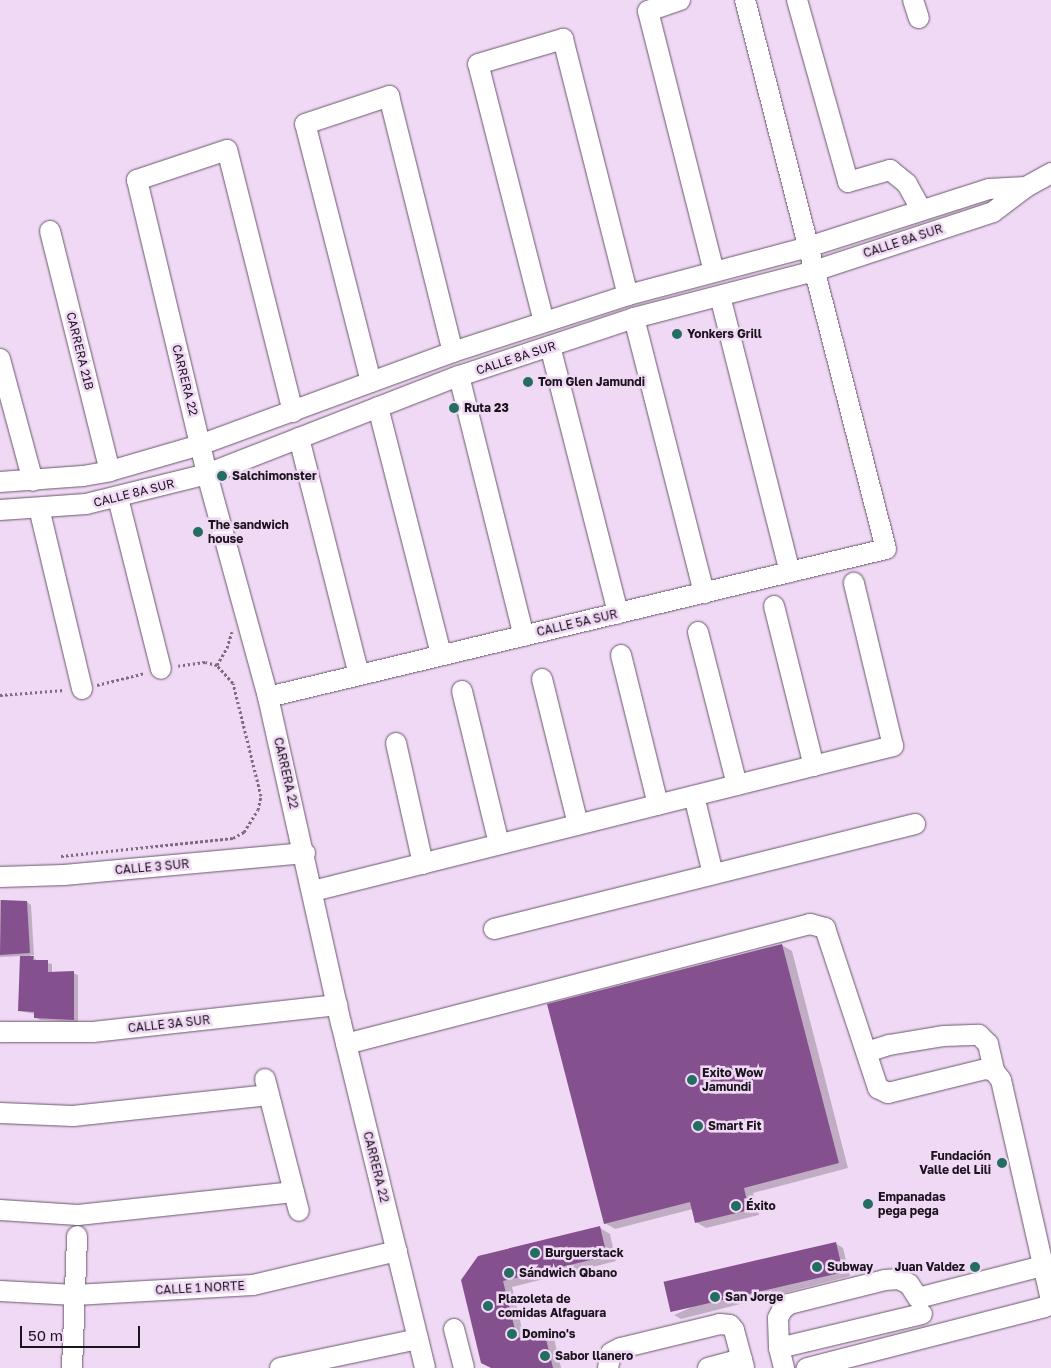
<!DOCTYPE html>
<meta charset="utf-8">
<style>
body{margin:0}
#map{position:relative;width:1051px;height:1368px;overflow:hidden;background:#f0d9f4;font-family:"Golos Text",sans-serif}
div>[style]{position:absolute}
[style*='--x']{left:calc(var(--x)*1px);top:calc(var(--y)*1px);width:calc(var(--w)*1px);rotate:calc(var(--a)*1deg)}
.shadow>*{inset:0;background:#0003}
.building>*{inset:0;background:#85508e;transform-origin:0 0}
.path>*{height:3px;margin-top:-1.5px;transform-origin:0;background:repeating-linear-gradient(90deg,#7c6e7f 0 2.5px,transparent 0 5px)}
.roads{filter:drop-shadow(0 0 1px #6a566d) drop-shadow(0 0 1px #6a566d)}
.minor>*{height:20px;margin:-10px;padding:0 10px;transform-origin:10px;border-radius:10px;background:#fff}
.dots>*{width:14px;height:14px;translate:-50% -50%;box-sizing:border-box;border:2px solid #f0d9f4;border-radius:50%}
span{translate:-50% -50%;white-space:nowrap;text-align:center;line-height:1.15;-webkit-text-stroke:5px #f0d9f4;paint-order:stroke}
.street-label{font-size:12px;color:#1b131d}
.poi-label{font-size:12px;color:#1b131d;font-weight:700}
.left{translate:0 -50%;text-align:left}
.right{translate:-100% -50%;text-align:right}
.scale{position:absolute;left:20px;top:1326px;width:120px;height:22px;box-sizing:border-box;border:2px solid #1b131d;border-top:0;padding-left:6px;font-size:15px;line-height:18px;white-space:nowrap;color:#1b131d;-webkit-text-stroke:4px #f0d9f4;paint-order:stroke}
</style>
<div id="map">
<div class="shadow">
<i style="clip-path:polygon(0 900px,27px 902px,31px 905px,34px 955px,30px 955px,38px 961px,52px 964px,52px 973px,73px 973px,78px 975px,78px 1022px,40px 1020px,35px 1017px,35px 1014px,20px 1011px,22px 956px,0 957px)"></i>
<i style="clip-path:polygon(782px 945px,792px 951px,848px 1168px,753px 1193px,759px 1215px,706px 1228px,696px 1222px,693px 1209px,615px 1229px,605px 1223px)"></i>
<i style="clip-path:polygon(600px 1228px,610px 1234px,616px 1261px,512px 1287px,524px 1337px,544px 1332px,554px 1338px,561px 1368px,492px 1368px,462px 1280px)"></i>
<i style="clip-path:polygon(835px 1243px,843px 1248px,850px 1276px,681px 1319px,674px 1315px)"></i>
</div>
<div class="building">
<i style="clip-path:polygon(1px 900px,27px 901px,30px 953px,0 955px)"></i>
<i style="clip-path:polygon(782px 944px,839px 1163px,744px 1188px,749px 1210px,695px 1223px,690px 1202px,604px 1224px,547px 1004px)"></i>
<i style="clip-path:polygon(20px 956px,34px 956px,33px 960px,48px 960px,48px 972px,74px 971px,74px 1020px,34px 1018px,34px 1012px,18px 1011px)"></i>
<i style="clip-path:polygon(600px 1226px,607px 1256px,503px 1281px,517px 1338px,544px 1331px,553px 1368px,491px 1368px,481px 1363px,461px 1280px,478px 1256px)"></i>
<i style="left:836px;top:1242px;width:31px;height:177px;rotate:77deg"></i>
</div>
<div class="path">
<i style="--x:217;--y:665;--w:20;--a:-60"></i>
<i style="--x:227;--y:648;--w:17;--a:-73"></i>
<i style="--x:97;--y:685;--w:49;--a:-14"></i>
<i style="--x:0;--y:695;--w:64;--a:-4.5"></i>
<i style="--x:61;--y:856;--w:173;--a:-6"></i>
<i style="--x:233;--y:838;--w:13;--a:-29"></i>
<i style="--x:244;--y:832;--w:26;--a:-58"></i>
<i style="--x:258;--y:810;--w:14;--a:-78"></i>
<i style="--x:261;--y:796;--w:116;--a:-103.9"></i>
<i style="--x:233;--y:683;--w:24;--a:-132"></i>
<i style="--x:217;--y:665;--w:12;--a:-166"></i>
<i style="--x:205;--y:662;--w:27;--a:172"></i>
</div>
<div class="roads">
<div class="minor">
<i style="--x:680;--y:0;--w:34;--a:161"></i>
<i style="--x:648;--y:11;--w:269;--a:75.8"></i>
<i style="--x:797;--y:0;--w:189;--a:74.3"></i>
<i style="--x:848;--y:182;--w:44;--a:-15.9"></i>
<i style="--x:890;--y:170;--w:22;--a:39"></i>
<i style="--x:907;--y:184;--w:29;--a:61"></i>
<i style="--x:913;--y:0;--w:19;--a:72"></i>
<i style="--x:50;--y:231;--w:247;--a:76"></i>
<i style="--x:720;--y:296;--w:285;--a:75.8"></i>
<i style="--x:634;--y:318;--w:284;--a:75.7"></i>
<i style="--x:544;--y:322;--w:266;--a:-104.3"></i>
<i style="--x:478;--y:64;--w:89;--a:-16.4"></i>
<i style="--x:563;--y:39;--w:264;--a:75.8"></i>
<i style="--x:550;--y:346;--w:276;--a:75.7"></i>
<i style="--x:0;--y:359;--w:126;--a:74.9"></i>
<i style="--x:459;--y:376;--w:268;--a:76"></i>
<i style="--x:371;--y:382;--w:266;--a:-104.3"></i>
<i style="--x:305;--y:124;--w:89;--a:-18.4"></i>
<i style="--x:389;--y:96;--w:264;--a:76"></i>
<i style="--x:378;--y:407;--w:256;--a:75.7"></i>
<i style="--x:293;--y:412;--w:270;--a:-104.1"></i>
<i style="--x:227;--y:150;--w:95;--a:161.6"></i>
<i style="--x:137;--y:180;--w:302;--a:76.6"></i>
<i style="--x:207;--y:474;--w:231;--a:74.7"></i>
<i style="--x:268;--y:697;--w:334;--a:77.4"></i>
<i style="--x:341;--y:1023;--w:355;--a:76.3"></i>
<i style="--x:299;--y:438;--w:244;--a:75.8"></i>
<i style="--x:0;--y:482;--w:83;--a:-4.1"></i>
<i style="--x:83;--y:476;--w:27;--a:-10"></i>
<i style="--x:110;--y:471;--w:94;--a:-16.1"></i>
<i style="--x:200;--y:445;--w:270;--a:-20.2"></i>
<i style="--x:453;--y:352;--w:184;--a:-18"></i>
<i style="--x:628;--y:295;--w:186;--a:-14.9"></i>
<i style="--x:808;--y:247;--w:190;--a:-17.8"></i>
<i style="--x:989;--y:189;--w:37;--a:-3"></i>
<i style="--x:118;--y:498;--w:176;--a:75.9"></i>
<i style="--x:39;--y:508;--w:186;--a:76.6"></i>
<i style="--x:0;--y:510;--w:86;--a:-4"></i>
<i style="--x:86;--y:504;--w:125;--a:-13.9"></i>
<i style="--x:207;--y:474;--w:270;--a:-21.3"></i>
<i style="--x:459;--y:376;--w:184;--a:-18.3"></i>
<i style="--x:634;--y:318;--w:186;--a:-14.6"></i>
<i style="--x:814;--y:271;--w:188;--a:-18.2"></i>
<i style="--x:993;--y:212;--w:41;--a:-37.1"></i>
<i style="--x:1026;--y:187;--w:29;--a:-29"></i>
<i style="--x:774;--y:606;--w:165;--a:76"></i>
<i style="--x:698;--y:632;--w:158;--a:75.7"></i>
<i style="--x:621;--y:655;--w:154;--a:76.1"></i>
<i style="--x:542;--y:679;--w:150;--a:76.1"></i>
<i style="--x:462;--y:691;--w:157;--a:76.4"></i>
<i style="--x:268;--y:697;--w:635;--a:-13.47"></i>
<i style="--x:886;--y:549;--w:567;--a:-104.4"></i>
<i style="--x:396;--y:743;--w:124;--a:77.4"></i>
<i style="--x:694;--y:796;--w:80;--a:76.3"></i>
<i style="--x:0;--y:877;--w:64;--a:-1.8"></i>
<i style="--x:64;--y:875;--w:242;--a:-5.2"></i>
<i style="--x:313;--y:891;--w:598;--a:-14.04"></i>
<i style="--x:893;--y:746;--w:168;--a:-103.5"></i>
<i style="--x:494;--y:929;--w:434;--a:-14"></i>
<i style="--x:0;--y:1032;--w:93;--a:0"></i>
<i style="--x:93;--y:1032;--w:246;--a:-6.3"></i>
<i style="--x:346;--y:1044;--w:479;--a:-14.5"></i>
<i style="--x:810;--y:924;--w:16;--a:15"></i>
<i style="--x:825;--y:928;--w:169;--a:71.7"></i>
<i style="--x:878;--y:1088;--w:11;--a:27"></i>
<i style="--x:888;--y:1093;--w:101;--a:-13.8"></i>
<i style="--x:986;--y:1069;--w:8;--a:14"></i>
<i style="--x:994;--y:1071;--w:11;--a:52"></i>
<i style="--x:1001;--y:1080;--w:226;--a:77.2"></i>
<i style="--x:1051;--y:1300;--w:9;--a:131"></i>
<i style="--x:1045;--y:1307;--w:246;--a:165.6"></i>
<i style="--x:867;--y:1052;--w:23;--a:-18"></i>
<i style="--x:889;--y:1045;--w:56;--a:-9.3"></i>
<i style="--x:944;--y:1036;--w:35;--a:-2"></i>
<i style="--x:979;--y:1035;--w:13;--a:45"></i>
<i style="--x:988;--y:1044;--w:28;--a:77"></i>
<i style="--x:265;--y:1079;--w:136;--a:75.6"></i>
<i style="--x:0;--y:1113;--w:73;--a:2.4"></i>
<i style="--x:73;--y:1116;--w:197;--a:-6.1"></i>
<i style="--x:0;--y:1210;--w:78;--a:3.7"></i>
<i style="--x:78;--y:1215;--w:217;--a:-6.1"></i>
<i style="--x:0;--y:1291;--w:75;--a:3.1"></i>
<i style="--x:75;--y:1295;--w:178;--a:-3.2"></i>
<i style="--x:253;--y:1285;--w:148;--a:-13.3"></i>
<i style="--x:454;--y:1329;--w:40;--a:75.6"></i>
<i style="--x:779;--y:1348;--w:147;--a:-13.4"></i>
<i style="--x:72;--y:1368;--w:132;--a:-87.8"></i>
<i style="--x:280;--y:1368;--w:141;--a:-11.9"></i>
<i style="--x:608;--y:1368;--w:15;--a:-79"></i>
<i style="--x:611;--y:1353;--w:11;--a:-27"></i>
<i style="--x:621;--y:1348;--w:102;--a:-13.6"></i>
<i style="--x:720;--y:1324;--w:10;--a:6"></i>
<i style="--x:730;--y:1325;--w:6;--a:51"></i>
<i style="--x:734;--y:1330;--w:39;--a:75"></i>
<i style="--x:708;--y:1368;--w:35;--a:-15"></i>
<i style="--x:784;--y:1368;--w:21;--a:-104"></i>
<i style="--x:779;--y:1348;--w:30;--a:-92"></i>
<i style="--x:778;--y:1318;--w:9;--a:-63"></i>
<i style="--x:782;--y:1310;--w:9;--a:-41"></i>
<i style="--x:789;--y:1304;--w:99;--a:-14"></i>
<i style="--x:885;--y:1280;--w:14;--a:-4"></i>
<i style="--x:899;--y:1279;--w:11;--a:27"></i>
<i style="--x:909;--y:1284;--w:17;--a:57"></i>
<i style="--x:918;--y:1298;--w:129;--a:-14.4"></i>
</div>
</div>
<div class="dots">
<i style="left:677px;top:334px;background:#256c63"></i>
<i style="left:528px;top:382px;background:#256c63"></i>
<i style="left:454px;top:408px;background:#256c63"></i>
<i style="left:222px;top:476px;background:#256c63"></i>
<i style="left:198px;top:532px;background:#256c63"></i>
<i style="left:692px;top:1080px;background:#256c63"></i>
<i style="left:698px;top:1126px;background:#256c63"></i>
<i style="left:1002px;top:1163px;background:#256c63"></i>
<i style="left:868px;top:1204px;background:#256c63"></i>
<i style="left:736px;top:1206px;background:#256c63"></i>
<i style="left:535px;top:1253px;background:#256c63"></i>
<i style="left:817px;top:1267px;background:#256c63"></i>
<i style="left:975px;top:1267px;background:#256c63"></i>
<i style="left:509px;top:1273px;background:#256c63"></i>
<i style="left:715px;top:1297px;background:#256c63"></i>
<i style="left:488px;top:1306px;background:#256c63"></i>
<i style="left:512px;top:1334px;background:#256c63"></i>
<i style="left:545px;top:1356px;background:#256c63"></i>
</div>
<div class="street-label">
<span style="left:903px;top:241px;rotate:-18deg">CALLE 8A SUR</span>
<span style="left:80px;top:351px;rotate:76deg">CARRERA 21B</span>
<span style="left:516px;top:358px;rotate:-18deg">CALLE 8A SUR</span>
<span style="left:185px;top:380px;rotate:76deg">CARRERA 22</span>
<span style="left:134px;top:493px;rotate:-14deg">CALLE 8A SUR</span>
<span style="left:577px;top:623px;rotate:-13deg">CALLE 5A SUR</span>
<span style="left:286px;top:773px;rotate:77deg">CARRERA 22</span>
<span style="left:152px;top:867px;rotate:-5deg">CALLE 3 SUR</span>
<span style="left:169px;top:1024px;rotate:-6deg">CALLE 3A SUR</span>
<span style="left:376px;top:1167px;rotate:76deg">CARRERA 22</span>
<span style="left:200px;top:1288px;rotate:-3deg">CALLE 1 NORTE</span>
</div>
<div class="poi-label">
<span class="left" style="left:687px;top:334px">Yonkers Grill</span>
<span class="left" style="left:538px;top:382px">Tom Glen Jamundi</span>
<span class="left" style="left:464px;top:408px">Ruta 23</span>
<span class="left" style="left:232px;top:476px">Salchimonster</span>
<span class="left" style="left:208px;top:532px">The sandwich<br>house</span>
<span class="left" style="left:702px;top:1080px">Exito Wow<br>Jamundi</span>
<span class="left" style="left:708px;top:1126px">Smart Fit</span>
<span class="right" style="left:991px;top:1163px">Fundación<br>Valle del Lili</span>
<span class="left" style="left:878px;top:1204px">Empanadas<br>pega pega</span>
<span class="left" style="left:746px;top:1206px">Éxito</span>
<span class="left" style="left:545px;top:1253px">Burguerstack</span>
<span class="left" style="left:827px;top:1267px">Subway</span>
<span class="right" style="left:965px;top:1267px">Juan Valdez</span>
<span class="left" style="left:519px;top:1273px">Sándwich Qbano</span>
<span class="left" style="left:725px;top:1297px">San Jorge</span>
<span class="left" style="left:498px;top:1306px">Plazoleta de<br>comidas Alfaguara</span>
<span class="left" style="left:522px;top:1334px">Domino's</span>
<span class="left" style="left:555px;top:1356px">Sabor llanero</span>
</div>
<div class="scale">50 m</div>
</div>
